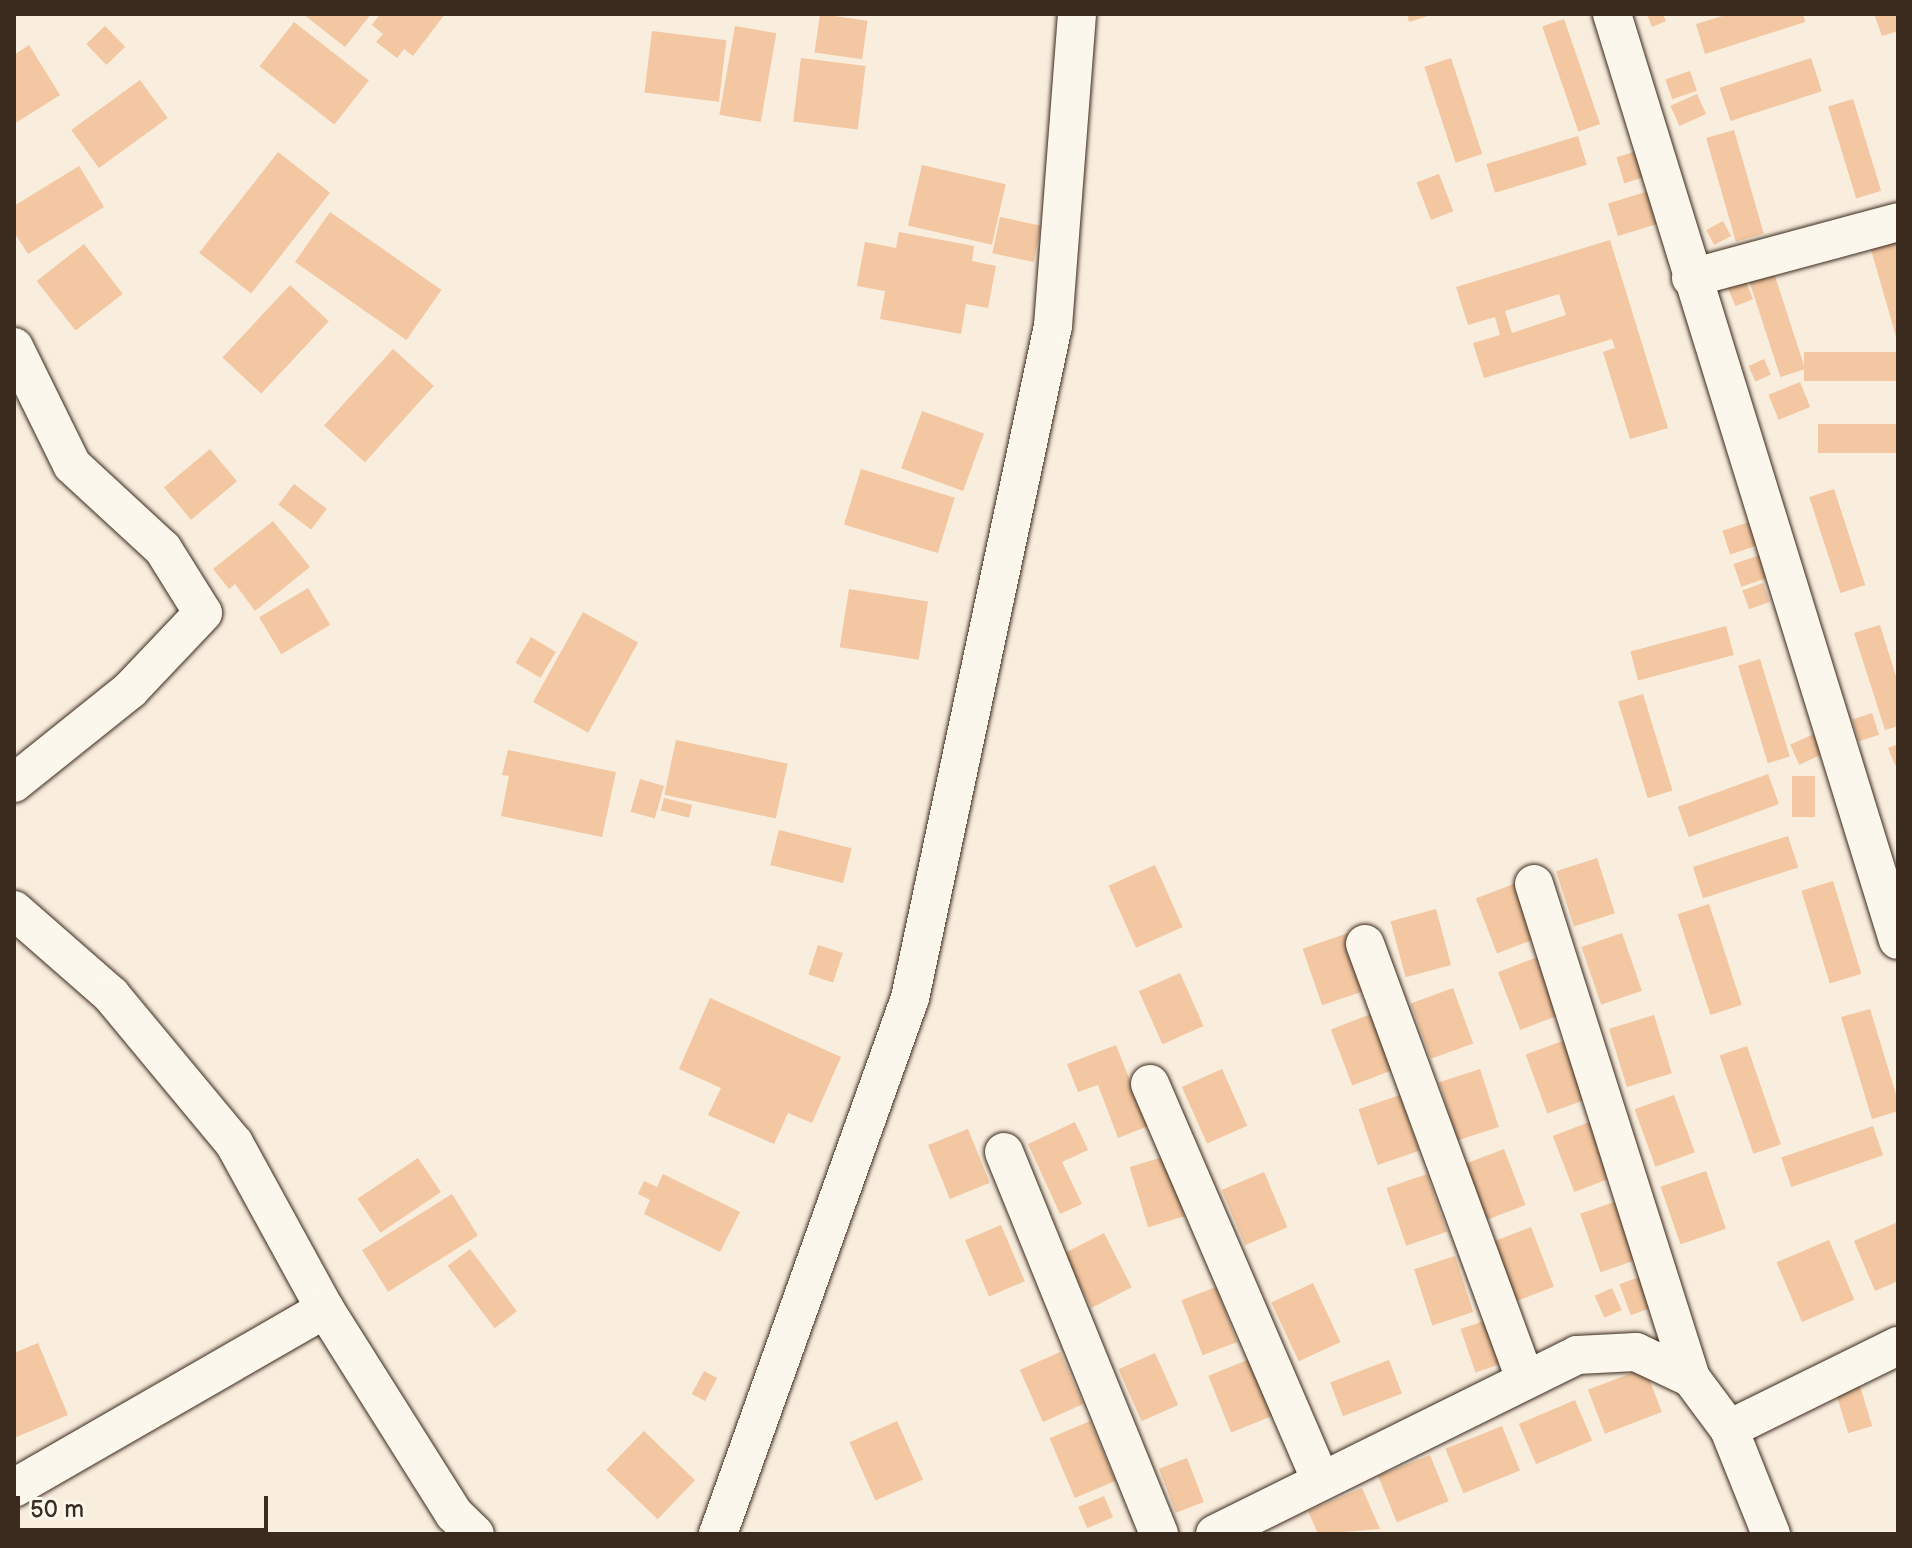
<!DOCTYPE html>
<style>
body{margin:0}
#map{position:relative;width:1912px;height:1548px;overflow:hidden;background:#f9eddd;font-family:"Balsamiq Sans",sans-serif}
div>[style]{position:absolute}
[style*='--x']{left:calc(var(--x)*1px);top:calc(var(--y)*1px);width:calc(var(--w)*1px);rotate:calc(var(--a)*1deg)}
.building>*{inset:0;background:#f2c7a1;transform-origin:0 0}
.roads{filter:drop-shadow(0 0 2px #3b2a1e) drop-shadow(0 0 2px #3b2a1e)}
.minor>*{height:38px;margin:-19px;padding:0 19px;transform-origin:19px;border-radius:19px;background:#fbf7ec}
span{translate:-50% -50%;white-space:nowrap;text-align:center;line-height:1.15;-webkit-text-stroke:8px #fbf7ec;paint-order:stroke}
.frame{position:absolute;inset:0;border:16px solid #3b2a1e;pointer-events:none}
.scale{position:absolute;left:16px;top:1496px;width:252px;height:36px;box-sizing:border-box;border:4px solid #3b2a1e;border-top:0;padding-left:10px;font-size:24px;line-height:28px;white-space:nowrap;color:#3b2a1e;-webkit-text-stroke:6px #fbf7ec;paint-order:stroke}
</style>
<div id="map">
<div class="building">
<i style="clip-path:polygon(303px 14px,371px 14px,345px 47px)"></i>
<i style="clip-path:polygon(380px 14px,445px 14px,413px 56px,404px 49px,397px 58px,376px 42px,383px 34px,372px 25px)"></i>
<i style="left:820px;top:14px;width:48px;height:39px;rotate:8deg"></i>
<i style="clip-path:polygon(1407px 14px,1431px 14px,1431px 15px,1409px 22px)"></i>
<i style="clip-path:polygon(1647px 14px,1663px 14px,1666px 21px,1652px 27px)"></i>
<i style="clip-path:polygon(1729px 14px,1803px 14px,1805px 22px,1705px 54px,1696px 24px)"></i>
<i style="clip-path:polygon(1874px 14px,1898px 14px,1898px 31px,1882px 36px)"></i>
<i style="left:1564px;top:19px;width:111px;height:23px;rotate:71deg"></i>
<i style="left:294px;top:22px;width:95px;height:56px;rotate:38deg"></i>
<i style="left:105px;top:26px;width:29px;height:26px;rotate:46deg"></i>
<i style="left:735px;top:26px;width:42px;height:90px;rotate:10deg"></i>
<i style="left:652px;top:31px;width:75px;height:62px;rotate:7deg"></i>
<i style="clip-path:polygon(29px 45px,60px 95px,14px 124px,14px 55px)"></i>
<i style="left:801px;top:58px;width:65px;height:64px;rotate:7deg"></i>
<i style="left:1451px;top:58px;width:101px;height:28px;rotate:72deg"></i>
<i style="left:1811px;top:58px;width:35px;height:96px;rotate:72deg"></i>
<i style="left:1690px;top:71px;width:21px;height:26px;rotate:71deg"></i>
<i style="left:140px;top:80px;width:47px;height:85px;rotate:54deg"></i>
<i style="left:1697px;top:94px;width:22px;height:29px;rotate:66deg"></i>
<i style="left:1853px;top:99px;width:96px;height:26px;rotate:73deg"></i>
<i style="left:1734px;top:130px;width:108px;height:29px;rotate:74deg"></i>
<i style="left:1578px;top:136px;width:30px;height:96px;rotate:73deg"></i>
<i style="left:1647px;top:148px;width:27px;height:32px;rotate:73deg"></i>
<i style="left:278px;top:152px;width:66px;height:128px;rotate:38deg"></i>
<i style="left:922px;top:165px;width:86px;height:62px;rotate:13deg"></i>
<i style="clip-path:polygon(79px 166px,104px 207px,28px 254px,14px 232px,14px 206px)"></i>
<i style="left:1439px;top:174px;width:40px;height:24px;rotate:69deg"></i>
<i style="left:1652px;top:190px;width:34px;height:46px;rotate:73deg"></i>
<i style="left:330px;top:212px;width:136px;height:61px;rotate:35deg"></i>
<i style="left:1000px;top:217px;width:42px;height:37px;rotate:12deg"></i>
<i style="left:1723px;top:221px;width:17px;height:19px;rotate:62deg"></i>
<i style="clip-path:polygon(899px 232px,974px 246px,972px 261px,996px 266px,988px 308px,966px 304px,961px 334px,880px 319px,885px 291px,857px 286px,865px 242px,896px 248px)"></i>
<i style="clip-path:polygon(1898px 238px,1898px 340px,1897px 340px,1870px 246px)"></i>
<i style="clip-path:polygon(evenodd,1610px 240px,1668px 428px,1630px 439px,1603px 352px,1615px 348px,1612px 339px,1484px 378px,1473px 343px,1500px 335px,1495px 317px,1468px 325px,1456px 287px,1610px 240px,1559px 294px,1566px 315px,1512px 333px,1505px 311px,1559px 294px)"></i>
<i style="left:84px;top:244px;width:63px;height:60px;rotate:52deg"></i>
<i style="left:1773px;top:270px;width:104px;height:26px;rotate:72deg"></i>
<i style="left:1744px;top:277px;width:24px;height:19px;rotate:68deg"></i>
<i style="left:290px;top:285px;width:53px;height:99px;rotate:43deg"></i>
<i style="left:393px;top:349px;width:55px;height:103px;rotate:42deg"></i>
<i style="left:1898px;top:352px;width:29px;height:94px;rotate:90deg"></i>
<i style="left:1764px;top:359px;width:17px;height:17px;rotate:66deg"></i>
<i style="left:1800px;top:382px;width:27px;height:34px;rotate:68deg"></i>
<i style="left:922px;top:411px;width:66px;height:61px;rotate:20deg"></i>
<i style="left:1898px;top:424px;width:29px;height:80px;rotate:90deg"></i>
<i style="left:210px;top:449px;width:42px;height:60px;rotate:50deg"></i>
<i style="left:861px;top:469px;width:98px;height:58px;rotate:17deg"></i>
<i style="left:294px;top:484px;width:41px;height:26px;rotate:37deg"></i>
<i style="left:1834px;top:489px;width:101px;height:26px;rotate:72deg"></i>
<i style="clip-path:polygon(273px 521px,310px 567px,255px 611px,235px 584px,229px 589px,213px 569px)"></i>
<i style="left:1749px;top:522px;width:25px;height:28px;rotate:72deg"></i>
<i style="left:1760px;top:555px;width:24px;height:28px;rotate:71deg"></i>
<i style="left:1763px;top:583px;width:20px;height:22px;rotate:70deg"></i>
<i style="left:308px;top:588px;width:43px;height:57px;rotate:59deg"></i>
<i style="left:849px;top:589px;width:80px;height:59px;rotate:9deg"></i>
<i style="left:583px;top:612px;width:63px;height:103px;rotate:29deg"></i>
<i style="clip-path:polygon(1880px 625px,1898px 683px,1898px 726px,1885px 730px,1854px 633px)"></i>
<i style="left:1726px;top:626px;width:30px;height:99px;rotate:75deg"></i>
<i style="left:531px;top:637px;width:29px;height:30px;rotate:31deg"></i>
<i style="left:1760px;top:659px;width:102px;height:23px;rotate:73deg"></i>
<i style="left:1643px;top:694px;width:101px;height:26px;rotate:73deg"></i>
<i style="left:1872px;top:713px;width:23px;height:21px;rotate:72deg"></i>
<i style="left:1814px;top:734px;width:22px;height:26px;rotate:66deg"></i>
<i style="left:676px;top:740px;width:114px;height:56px;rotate:12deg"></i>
<i style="clip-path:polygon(1898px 744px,1898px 763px,1895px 765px,1888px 748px)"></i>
<i style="clip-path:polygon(508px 750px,616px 772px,602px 837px,501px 816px,509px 776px,502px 775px)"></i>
<i style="left:1768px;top:774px;width:32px;height:96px;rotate:70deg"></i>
<i style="left:1792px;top:776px;width:23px;height:41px"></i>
<i style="left:640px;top:779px;width:25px;height:34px;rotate:16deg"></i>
<i style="left:664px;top:798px;width:29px;height:13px;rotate:14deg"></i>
<i style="left:779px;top:830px;width:75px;height:36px;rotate:14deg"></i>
<i style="left:1788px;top:836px;width:33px;height:100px;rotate:72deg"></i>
<i style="left:1597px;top:858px;width:58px;height:43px;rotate:72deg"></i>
<i style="left:1155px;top:865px;width:68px;height:51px;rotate:66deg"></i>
<i style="left:1833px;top:881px;width:97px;height:33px;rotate:73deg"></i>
<i style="left:1516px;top:883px;width:59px;height:43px;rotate:69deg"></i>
<i style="left:1709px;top:904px;width:106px;height:33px;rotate:72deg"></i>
<i style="left:1436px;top:909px;width:58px;height:47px;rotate:75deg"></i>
<i style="left:1348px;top:933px;width:60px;height:48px;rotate:71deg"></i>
<i style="left:1622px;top:933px;width:61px;height:43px;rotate:71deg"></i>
<i style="left:818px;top:945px;width:26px;height:31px;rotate:18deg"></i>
<i style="left:1540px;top:956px;width:62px;height:45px;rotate:69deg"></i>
<i style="left:1180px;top:973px;width:58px;height:45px;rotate:66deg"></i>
<i style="left:1453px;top:988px;width:59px;height:45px;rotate:70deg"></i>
<i style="clip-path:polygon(710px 998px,841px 1057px,812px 1123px,788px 1113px,774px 1144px,708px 1115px,721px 1088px,679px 1069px)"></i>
<i style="clip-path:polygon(1870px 1009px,1898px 1101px,1898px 1111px,1872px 1119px,1841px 1017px)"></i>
<i style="left:1371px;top:1014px;width:60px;height:43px;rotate:69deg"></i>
<i style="left:1654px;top:1015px;width:61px;height:47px;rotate:73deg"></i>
<i style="left:1568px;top:1039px;width:63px;height:45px;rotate:70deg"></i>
<i style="clip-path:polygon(1116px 1045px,1148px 1126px,1118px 1138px,1098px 1085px,1078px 1092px,1067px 1064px)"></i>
<i style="left:1747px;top:1046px;width:104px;height:29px;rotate:71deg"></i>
<i style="left:1222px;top:1069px;width:62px;height:44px;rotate:66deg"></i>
<i style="left:1480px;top:1069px;width:61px;height:43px;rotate:72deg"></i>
<i style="left:1400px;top:1095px;width:59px;height:44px;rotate:71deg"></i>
<i style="left:1674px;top:1095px;width:61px;height:42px;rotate:70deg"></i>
<i style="left:1592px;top:1121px;width:60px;height:42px;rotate:69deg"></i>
<i style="clip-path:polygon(1075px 1122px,1088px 1150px,1062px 1162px,1082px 1204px,1060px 1214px,1028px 1144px)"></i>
<i style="left:1873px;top:1126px;width:31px;height:97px;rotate:71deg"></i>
<i style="left:968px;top:1129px;width:58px;height:43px;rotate:68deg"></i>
<i style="left:1504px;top:1149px;width:60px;height:42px;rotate:69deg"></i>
<i style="left:1166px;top:1156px;width:63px;height:38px;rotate:73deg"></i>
<i style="left:418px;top:1158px;width:41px;height:73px;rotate:56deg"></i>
<i style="left:1706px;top:1171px;width:61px;height:48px;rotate:71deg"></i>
<i style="left:1264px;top:1172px;width:60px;height:46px;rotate:67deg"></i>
<i style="clip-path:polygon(663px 1174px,740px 1212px,720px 1252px,644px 1214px,650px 1200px,638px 1194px,644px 1181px,657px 1187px)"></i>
<i style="left:1427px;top:1174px;width:61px;height:43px;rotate:71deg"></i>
<i style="left:452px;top:1194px;width:49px;height:106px;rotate:58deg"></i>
<i style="left:1620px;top:1200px;width:62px;height:42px;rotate:71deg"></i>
<i style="clip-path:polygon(1898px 1222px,1898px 1281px,1875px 1291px,1854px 1241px)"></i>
<i style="left:1001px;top:1225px;width:61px;height:39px;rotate:67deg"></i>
<i style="left:1531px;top:1227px;width:64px;height:44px;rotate:69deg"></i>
<i style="left:1104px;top:1233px;width:61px;height:45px;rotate:63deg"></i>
<i style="left:1829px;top:1240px;width:65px;height:57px;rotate:67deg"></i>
<i style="left:470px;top:1249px;width:78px;height:28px;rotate:53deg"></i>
<i style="left:1455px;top:1256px;width:59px;height:43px;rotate:72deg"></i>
<i style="left:1642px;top:1276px;width:33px;height:24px;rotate:70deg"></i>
<i style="left:1313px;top:1283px;width:65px;height:46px;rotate:65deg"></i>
<i style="left:1216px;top:1287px;width:59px;height:37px;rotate:69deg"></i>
<i style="left:1612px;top:1288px;width:24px;height:19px;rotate:66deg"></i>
<i style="left:1487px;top:1320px;width:46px;height:28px;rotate:71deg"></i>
<i style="clip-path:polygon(38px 1343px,68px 1415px,14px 1438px,14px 1353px)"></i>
<i style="left:1060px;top:1352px;width:57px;height:44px;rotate:66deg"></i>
<i style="left:1155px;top:1353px;width:57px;height:40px;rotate:66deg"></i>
<i style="left:1250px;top:1359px;width:61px;height:45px;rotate:68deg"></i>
<i style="left:1389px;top:1360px;width:36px;height:63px;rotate:69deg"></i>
<i style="left:1645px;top:1368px;width:47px;height:61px;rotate:69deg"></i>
<i style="left:704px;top:1371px;width:15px;height:26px;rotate:28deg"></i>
<i style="left:1859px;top:1383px;width:45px;height:25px;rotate:73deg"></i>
<i style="left:1575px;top:1400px;width:44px;height:61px;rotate:67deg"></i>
<i style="left:897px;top:1421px;width:64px;height:52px;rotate:66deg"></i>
<i style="left:1090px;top:1421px;width:65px;height:44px;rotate:67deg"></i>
<i style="left:1502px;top:1426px;width:48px;height:61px;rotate:68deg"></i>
<i style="left:644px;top:1431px;width:71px;height:54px;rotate:44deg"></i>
<i style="left:1430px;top:1455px;width:50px;height:56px;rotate:68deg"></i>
<i style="left:1187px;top:1458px;width:47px;height:30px;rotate:69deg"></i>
<i style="clip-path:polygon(1362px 1488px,1380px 1529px,1318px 1534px,1308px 1511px)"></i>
<i style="left:1104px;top:1496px;width:23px;height:28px;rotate:67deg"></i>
</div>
<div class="roads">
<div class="minor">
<i style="--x:1612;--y:14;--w:969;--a:72.84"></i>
<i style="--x:1691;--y:278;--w:214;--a:-15.1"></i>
<i style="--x:14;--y:347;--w:131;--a:63.8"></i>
<i style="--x:72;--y:465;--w:124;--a:42.7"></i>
<i style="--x:163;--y:549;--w:75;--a:58"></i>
<i style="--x:203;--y:613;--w:106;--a:133.5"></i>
<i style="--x:130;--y:690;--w:149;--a:141.3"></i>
<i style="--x:1534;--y:884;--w:518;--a:72.37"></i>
<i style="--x:14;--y:910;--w:129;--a:41.2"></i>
<i style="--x:111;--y:995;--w:192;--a:50.3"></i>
<i style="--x:234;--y:1143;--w:189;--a:61.3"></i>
<i style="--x:325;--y:1309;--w:242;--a:57.8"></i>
<i style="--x:454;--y:1514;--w:29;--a:44"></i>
<i style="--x:1365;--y:944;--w:461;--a:69.8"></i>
<i style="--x:1150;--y:1084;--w:430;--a:66.7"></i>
<i style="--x:1004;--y:1152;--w:412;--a:67.9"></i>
<i style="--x:14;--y:1488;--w:359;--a:-29.9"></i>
<i style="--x:718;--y:1534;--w:569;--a:-70.29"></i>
<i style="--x:910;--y:998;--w:687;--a:-77.99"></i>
<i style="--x:1053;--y:326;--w:313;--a:-85.6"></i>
<i style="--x:1215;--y:1534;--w:404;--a:-26.3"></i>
<i style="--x:1577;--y:1355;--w:59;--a:-2.9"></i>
<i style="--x:1636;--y:1352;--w:61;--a:25.3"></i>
<i style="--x:1691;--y:1378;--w:64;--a:53.3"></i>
<i style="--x:1771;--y:1534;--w:113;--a:-111.8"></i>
<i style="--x:1729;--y:1429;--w:188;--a:-26.2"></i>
</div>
</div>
<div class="frame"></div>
<div class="scale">50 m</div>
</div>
